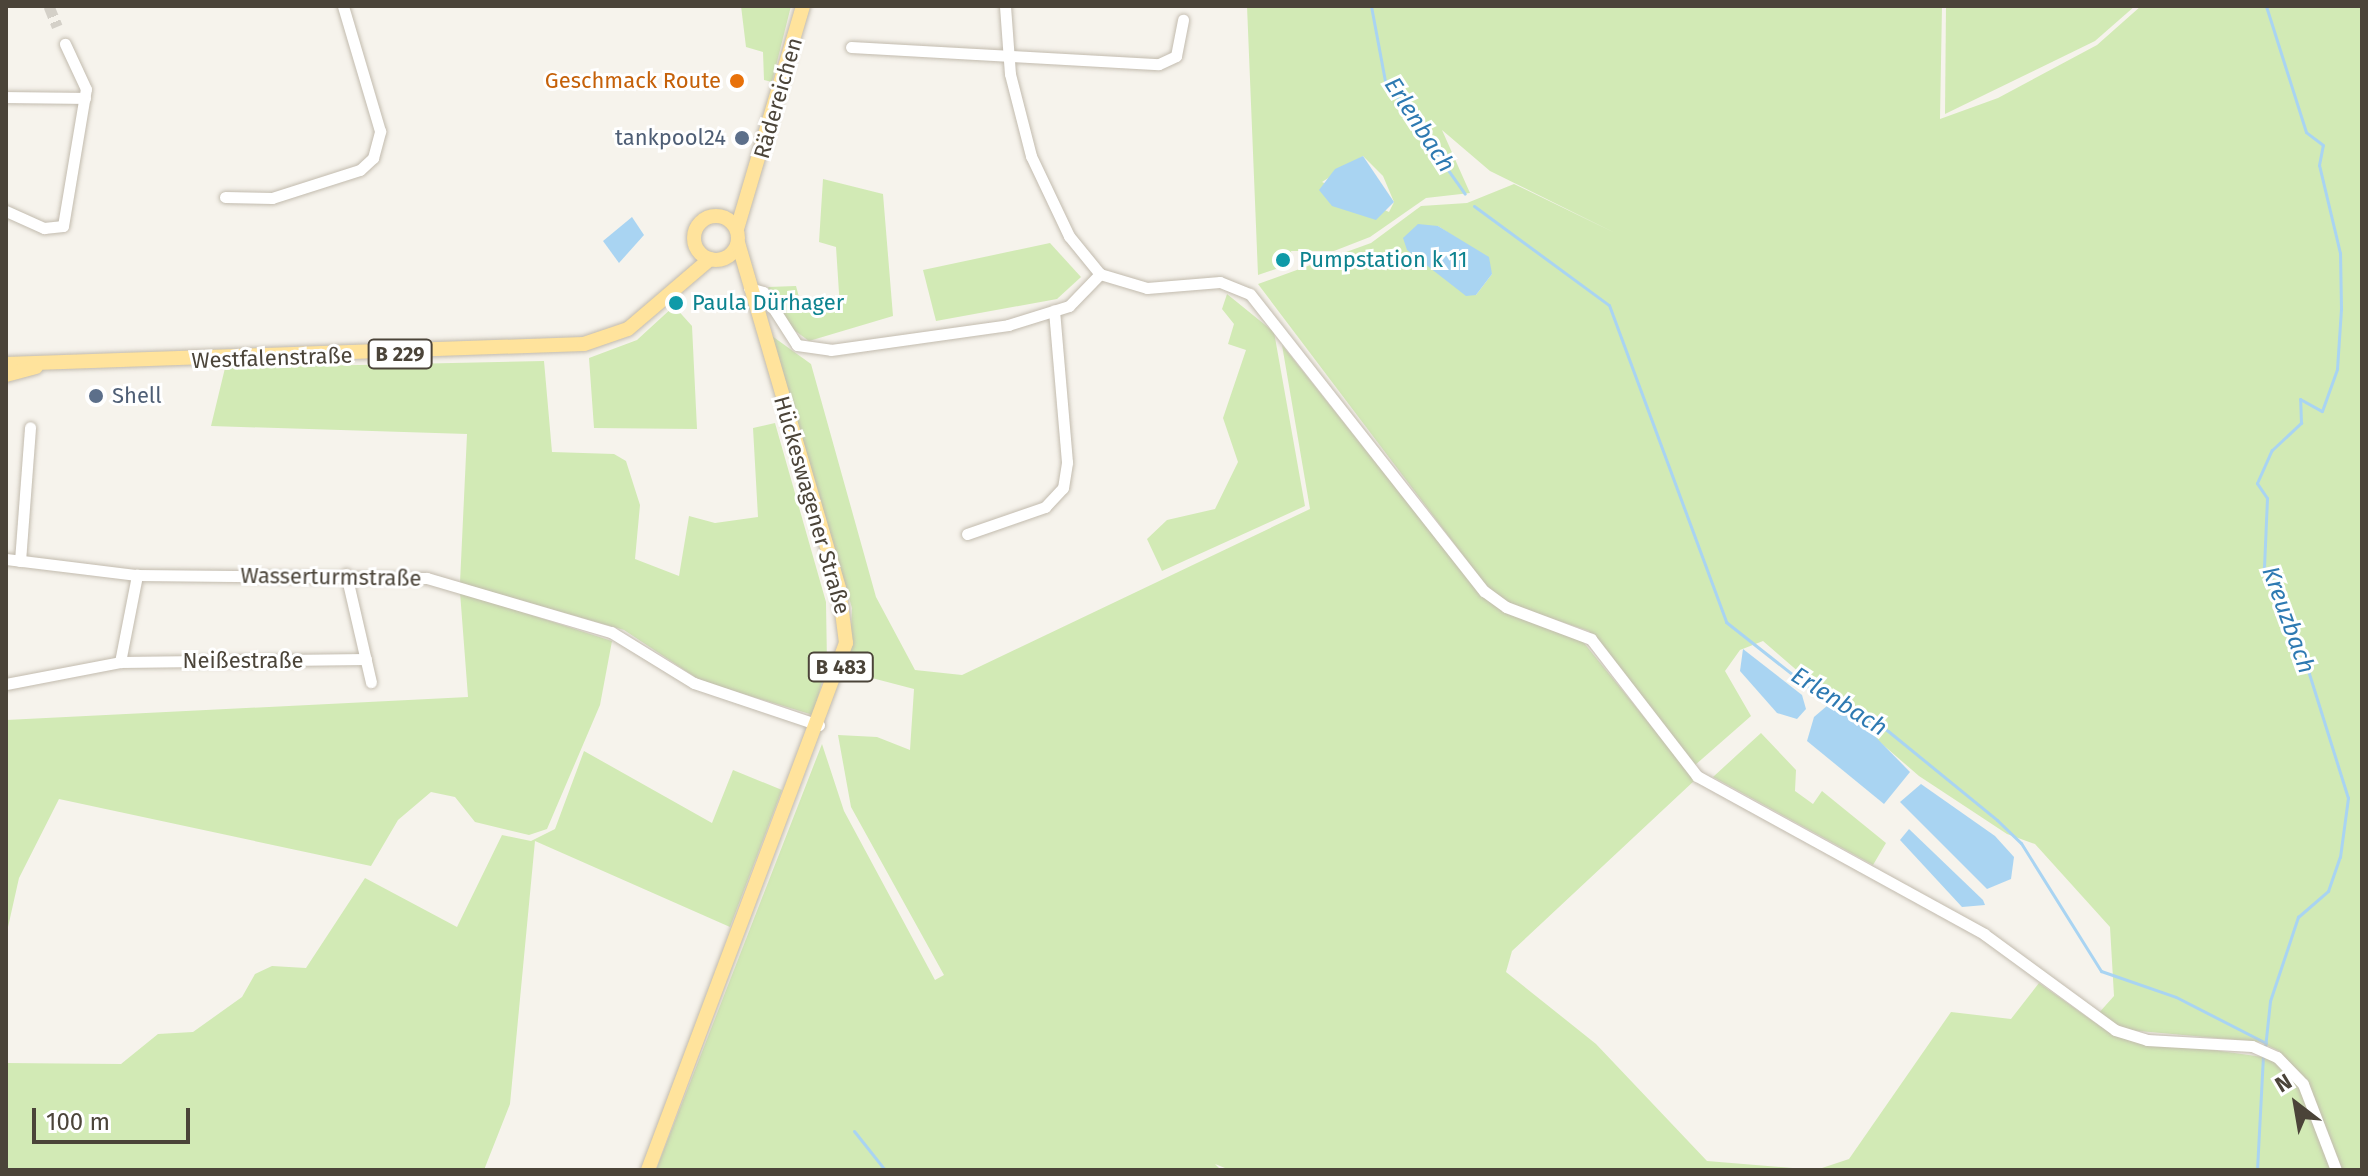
<!DOCTYPE html>
<meta charset="utf-8">
<style>
body{margin:0}
#map{position:relative;width:2368px;height:1176px;overflow:hidden;background:#f6f3ec;font-family:"Fira Sans",sans-serif}
div>[style]{position:absolute}
[style*='--x']{left:calc(var(--x)*1px);top:calc(var(--y)*1px);width:calc(var(--w)*1px);rotate:calc(var(--a)*1deg)}
.green>*{inset:0;background:#d2eab5}
.water>*{inset:0;background:#a9d4f2}
.stream>*{height:3px;margin:-1.5px;padding:0 1.5px;transform-origin:1.5px;border-radius:1.5px;background:#a9d4f2}
.minor-tunnel>*{height:11px;margin-top:-5.5px;transform-origin:0;background:repeating-linear-gradient(90deg,#d4d0c8 0 11px,transparent 0 16.5px)}
.roads{filter:drop-shadow(0 0 2px #c2bbae) drop-shadow(0 0 2px #c2bbae)}
.minor>*{height:11px;margin:-5.5px;padding:0 5.5px;transform-origin:5.5px;border-radius:5.5px;background:#fff}
.major>*{height:14px;margin:-7px;padding:0 7px;transform-origin:7px;border-radius:7px;background:#ffe39c}
.major>.ring{margin:-7px;padding:0;box-sizing:content-box;background:none;border:14px solid #ffe39c;border-radius:50%}
.dots>*{width:22px;height:22px;translate:-50% -50%;box-sizing:border-box;border:4px solid #fff;border-radius:50%}
span{translate:-50% -50%;white-space:nowrap;text-align:center;line-height:1.15;-webkit-text-stroke:6px #fff;paint-order:stroke}
.shield-label span{padding:2px 6px;background:#fff;border:2px solid;border-radius:6px;-webkit-text-stroke-width:0}
.shield-label{font-size:20px;color:#4b4439;font-weight:700}
.food-label{font-size:22px;color:#c56008}
.right{translate:-100% -50%;text-align:right}
.street-label{font-size:22px;color:#4b4439}
.service-label{font-size:22px;color:#4e5e75}
.left{translate:0 -50%;text-align:left}
.culture-label{font-size:22px;color:#0d838f}
.water-label{font-size:24px;color:#2e7ab2;font-style:italic}
.frame{position:absolute;inset:0;border:8px solid #4b4439;pointer-events:none}
.north{position:absolute;left:2256px;top:1064px;width:80px;height:80px;-webkit-text-stroke:6px #fff;paint-order:stroke;rotate:329deg;font-size:22px;font-weight:700;line-height:32px;text-align:center;color:#4b4439}
.north::after{content:'';display:block;margin:auto;width:28px;height:36px;background:#4b4439;clip-path:polygon(50% 0,100% 100%,50% 72%,0 100%)}
.scale{position:absolute;left:32px;top:1108px;width:158px;height:36px;box-sizing:border-box;border:4px solid #4b4439;border-top:0;padding-left:10px;font-size:24px;line-height:28px;white-space:nowrap;color:#4b4439;-webkit-text-stroke:6px #fff;paint-order:stroke}
</style>
<div id="map">
<div class="green">
<i style="clip-path:polygon(741px 6px,791px 6px,772px 82px,764px 80px,763px 52px,746px 47px)"></i>
<i style="clip-path:polygon(evenodd,1247px 6px,1942px 6px,1940px 119px,1998px 98px,2097px 45px,2141px 6px,2362px 6px,2362px 1170px,2341px 1170px,2307px 1082px,2279px 1051px,2260px 1042px,2128px 1030px,2097px 1015px,2114px 996px,2110px 927px,2035px 844px,2007px 834px,1919px 776px,1763px 641px,1740px 650px,1725px 671px,1751px 716px,1694px 766px,1589px 631px,1512px 605px,1487px 587px,1258px 284px,1371px 243px,1421px 206px,1467px 203px,1514px 184px,1615px 233px,1490px 171px,1442px 130px,1470px 193px,1426px 198px,1370px 237px,1334px 251px,1291px 251px,1293px 263px,1258px 275px,1247px 6px,1363px 156px,1383px 176px,1394px 202px,1389px 212px,1322px 182px,1363px 156px,1247px 6px,1438px 226px,1479px 253px,1492px 274px,1476px 295px,1413px 255px,1438px 226px)"></i>
<i style="clip-path:polygon(1946px 6px,2135px 6px,2095px 41px,1945px 114px)"></i>
<i style="clip-path:polygon(823px 179px,883px 194px,893px 316px,809px 341px,783px 322px,768px 287px,796px 286px,803px 312px,840px 308px,836px 247px,819px 242px)"></i>
<i style="clip-path:polygon(1050px 243px,1081px 277px,1057px 299px,936px 321px,923px 270px)"></i>
<i style="clip-path:polygon(1227px 294px,1274px 332px,1305px 506px,1162px 571px,1147px 539px,1167px 520px,1215px 509px,1238px 462px,1223px 418px,1246px 350px,1228px 344px,1234px 324px,1222px 309px)"></i>
<i style="clip-path:polygon(674px 306px,692px 326px,697px 429px,594px 428px,589px 358px,637px 340px)"></i>
<i style="clip-path:polygon(772px 336px,811px 364px,876px 597px,915px 670px,962px 675px,1310px 509px,1282px 345px,1481px 595px,1580px 638px,1695px 780px,1512px 951px,1506px 972px,1596px 1044px,1707px 1161px,1816px 1170px,1849px 1159px,1951px 1012px,2011px 1019px,2039px 983px,2114px 1036px,2270px 1058px,2298px 1081px,2332px 1170px,1230px 1170px,1215px 1164px,1221px 1170px,656px 1170px,822px 744px,844px 811px,935px 980px,944px 975px,851px 807px,838px 735px,877px 737px,910px 750px,914px 689px,849px 672px,852px 608px)"></i>
<i style="clip-path:polygon(544px 361px,552px 452px,614px 454px,626px 461px,640px 505px,635px 559px,679px 576px,689px 516px,715px 523px,758px 517px,753px 428px,775px 423px,826px 602px,827px 664px,813px 715px,701px 681px,624px 630px,460px 583px,467px 434px,211px 426px,225px 368px)"></i>
<i style="clip-path:polygon(460px 592px,612px 641px,600px 705px,547px 829px,529px 835px,475px 822px,455px 797px,431px 792px,398px 820px,371px 866px,59px 799px,19px 878px,6px 936px,6px 720px,468px 697px)"></i>
<i style="clip-path:polygon(1761px 733px,1796px 770px,1795px 791px,1813px 804px,1822px 791px,1886px 843px,1873px 865px,1713px 777px)"></i>
<i style="clip-path:polygon(584px 751px,712px 823px,733px 770px,782px 790px,730px 927px,535px 841px,510px 1104px,484px 1170px,6px 1170px,6px 1063px,121px 1064px,158px 1034px,193px 1032px,242px 997px,255px 974px,272px 966px,306px 968px,365px 878px,457px 927px,502px 835px,531px 841px,555px 829px)"></i>
</div>
<div class="water">
<i style="clip-path:polygon(1363px 156px,1394px 202px,1376px 220px,1332px 206px,1319px 190px,1335px 169px)"></i>
<i style="clip-path:polygon(632px 217px,644px 235px,619px 263px,603px 241px)"></i>
<i style="clip-path:polygon(1418px 224px,1438px 226px,1489px 257px,1492px 274px,1476px 295px,1466px 296px,1407px 250px,1403px 238px)"></i>
<i style="clip-path:polygon(1743px 649px,1802px 695px,1806px 709px,1797px 719px,1777px 713px,1740px 671px)"></i>
<i style="clip-path:polygon(1828px 705px,1847px 708px,1910px 772px,1884px 804px,1807px 741px,1814px 717px)"></i>
<i style="clip-path:polygon(1921px 784px,1995px 836px,2014px 857px,2011px 879px,1987px 889px,1900px 802px)"></i>
<i style="clip-path:polygon(1909px 829px,1983px 900px,1985px 905px,1962px 907px,1900px 840px)"></i>
</div>
<div class="stream">
<i style="--x:1371;--y:6;--w:76;--a:79.4"></i>
<i style="--x:1385;--y:81;--w:138;--a:54.7"></i>
<i style="--x:1474;--y:206;--w:167;--a:36.3"></i>
<i style="--x:1609;--y:305;--w:338;--a:69.7"></i>
<i style="--x:1726;--y:622;--w:110;--a:38.3"></i>
<i style="--x:1812;--y:690;--w:86;--a:28.3"></i>
<i style="--x:1888;--y:731;--w:141;--a:39.2"></i>
<i style="--x:1997;--y:820;--w:33;--a:44"></i>
<i style="--x:2021;--y:843;--w:151;--a:58"></i>
<i style="--x:2101;--y:971;--w:79;--a:19.1"></i>
<i style="--x:2176;--y:997;--w:101;--a:27.1"></i>
<i style="--x:2265;--y:1048;--w:47;--a:-83.9"></i>
<i style="--x:2270;--y:1001;--w:89;--a:-71.6"></i>
<i style="--x:2298;--y:917;--w:40;--a:-41"></i>
<i style="--x:2328;--y:891;--w:36;--a:-71"></i>
<i style="--x:2340;--y:857;--w:60;--a:-82.3"></i>
<i style="--x:2348;--y:798;--w:197;--a:-107.4"></i>
<i style="--x:2289;--y:610;--w:50;--a:-120.2"></i>
<i style="--x:2264;--y:567;--w:69;--a:-87.5"></i>
<i style="--x:2267;--y:498;--w:18;--a:-124"></i>
<i style="--x:2257;--y:483;--w:36;--a:-66"></i>
<i style="--x:2272;--y:450;--w:40;--a:-43"></i>
<i style="--x:2301;--y:423;--w:24;--a:-92"></i>
<i style="--x:2300;--y:399;--w:25;--a:29"></i>
<i style="--x:2322;--y:411;--w:45;--a:-70.3"></i>
<i style="--x:2337;--y:369;--w:60;--a:-86.2"></i>
<i style="--x:2341;--y:309;--w:56;--a:-91"></i>
<i style="--x:2340;--y:253;--w:90;--a:-103.4"></i>
<i style="--x:2319;--y:165;--w:20;--a:-79"></i>
<i style="--x:2323;--y:145;--w:21;--a:-143"></i>
<i style="--x:2306;--y:132;--w:132;--a:-107.6"></i>
<i style="--x:854;--y:1131;--w:50;--a:51.5"></i>
<i style="--x:2257;--y:1170;--w:115;--a:-87"></i>
</div>
<div class="minor-tunnel">
<i style="--x:49;--y:6;--w:22;--a:68"></i>
</div>
<div class="roads">
<div class="minor">
<i style="--x:1005;--y:6;--w:68;--a:85.8"></i>
<i style="--x:1010;--y:74;--w:85;--a:75.6"></i>
<i style="--x:1031;--y:156;--w:89;--a:64.6"></i>
<i style="--x:1069;--y:236;--w:49;--a:50.8"></i>
<i style="--x:1100;--y:274;--w:49;--a:16.6"></i>
<i style="--x:1147;--y:288;--w:73;--a:-4.7"></i>
<i style="--x:1220;--y:282;--w:32;--a:22"></i>
<i style="--x:1250;--y:294;--w:378;--a:51.8"></i>
<i style="--x:1484;--y:591;--w:27;--a:36"></i>
<i style="--x:1506;--y:607;--w:91;--a:20.6"></i>
<i style="--x:1591;--y:639;--w:173;--a:52.3"></i>
<i style="--x:1697;--y:776;--w:328;--a:28.8"></i>
<i style="--x:1984;--y:934;--w:162;--a:36.2"></i>
<i style="--x:2115;--y:1030;--w:34;--a:17"></i>
<i style="--x:2147;--y:1040;--w:105;--a:3.3"></i>
<i style="--x:2252;--y:1046;--w:27;--a:24"></i>
<i style="--x:2277;--y:1057;--w:37;--a:46"></i>
<i style="--x:2303;--y:1084;--w:92;--a:69"></i>
<i style="--x:851;--y:47;--w:308;--a:3.2"></i>
<i style="--x:1159;--y:64;--w:19;--a:-25"></i>
<i style="--x:1176;--y:56;--w:37;--a:-79"></i>
<i style="--x:6;--y:97;--w:79;--a:0.7"></i>
<i style="--x:225;--y:197;--w:47;--a:1.2"></i>
<i style="--x:272;--y:198;--w:92;--a:-17.7"></i>
<i style="--x:360;--y:170;--w:18;--a:-43"></i>
<i style="--x:373;--y:158;--w:28;--a:-75"></i>
<i style="--x:380;--y:131;--w:130;--a:-106.5"></i>
<i style="--x:6;--y:211;--w:42;--a:24.1"></i>
<i style="--x:44;--y:228;--w:19;--a:-6"></i>
<i style="--x:63;--y:226;--w:139;--a:-80.5"></i>
<i style="--x:86;--y:89;--w:50;--a:-115"></i>
<i style="--x:749;--y:288;--w:15;--a:16"></i>
<i style="--x:763;--y:292;--w:63;--a:57.3"></i>
<i style="--x:797;--y:345;--w:34;--a:8"></i>
<i style="--x:831;--y:350;--w:179;--a:-8"></i>
<i style="--x:1008;--y:325;--w:64;--a:-17.3"></i>
<i style="--x:1069;--y:306;--w:45;--a:-45.9"></i>
<i style="--x:967;--y:534;--w:83;--a:-19.1"></i>
<i style="--x:1045;--y:507;--w:26;--a:-47"></i>
<i style="--x:1063;--y:488;--w:26;--a:-81"></i>
<i style="--x:1067;--y:462;--w:152;--a:-94.9"></i>
<i style="--x:6;--y:559;--w:132;--a:7"></i>
<i style="--x:137;--y:575;--w:290;--a:0.6"></i>
<i style="--x:427;--y:578;--w:192;--a:16.4"></i>
<i style="--x:611;--y:632;--w:97;--a:31.6"></i>
<i style="--x:694;--y:683;--w:132;--a:18.6"></i>
<i style="--x:20;--y:561;--w:134;--a:-85.7"></i>
<i style="--x:346;--y:574;--w:111;--a:77"></i>
<i style="--x:120;--y:662;--w:89;--a:-78.9"></i>
<i style="--x:6;--y:684;--w:116;--a:-10.9"></i>
<i style="--x:120;--y:662;--w:246;--a:-0.7"></i>
</div>
<div class="major">
<i class="ring" style="left:694px;top:216px;width:30px;height:30px"></i>
<i style="--x:737;--y:229;--w:233;--a:-73.5"></i>
<i style="--x:6;--y:364;--w:578;--a:-1.98"></i>
<i style="--x:584;--y:344;--w:46;--a:-18.8"></i>
<i style="--x:628;--y:329;--w:108;--a:-40.5"></i>
<i style="--x:6;--y:375;--w:31;--a:-15"></i>
<i style="--x:648;--y:1170;--w:563;--a:-69.41"></i>
<i style="--x:846;--y:643;--w:55;--a:-97.3"></i>
<i style="--x:839;--y:588;--w:359;--a:-106.3"></i>
</div>
</div>
<div class="dots">
<i style="left:737px;top:81px;background:#e8710a"></i>
<i style="left:742px;top:138px;background:#5c6f8a"></i>
<i style="left:1283px;top:260px;background:#0f9aa8"></i>
<i style="left:676px;top:303px;background:#0f9aa8"></i>
<i style="left:96px;top:396px;background:#5c6f8a"></i>
</div>
<div class="shield-label">
<span style="left:400px;top:354px">B 229</span>
<span style="left:841px;top:667px">B 483</span>
</div>
<div class="food-label">
<span class="right" style="left:721px;top:81px">Geschmack Route</span>
</div>
<div class="street-label">
<span style="left:778px;top:98px;rotate:-74deg">Rädereichen</span>
<span style="left:272px;top:358px;rotate:-2deg">Westfalenstraße</span>
<span style="left:812px;top:505px;rotate:74deg">Hückeswagener Straße</span>
<span style="left:331px;top:577px;rotate:1deg">Wasserturmstraße</span>
<span style="left:243px;top:661px">Neißestraße</span>
</div>
<div class="service-label">
<span class="right" style="left:726px;top:138px">tankpool24</span>
<span class="left" style="left:112px;top:396px">Shell</span>
</div>
<div class="culture-label">
<span class="left" style="left:1299px;top:260px">Pumpstation k 11</span>
<span class="left" style="left:692px;top:303px">Paula Dürhager</span>
</div>
<div class="water-label">
<span style="left:1419px;top:125px;rotate:57deg">Erlenbach</span>
<span style="left:2288px;top:620px;rotate:70deg">Kreuzbach</span>
<span style="left:1839px;top:702px;rotate:32deg">Erlenbach</span>
</div>
<div class="frame"></div>
<div class="north">N</div>
<div class="scale">100 m</div>
</div>
